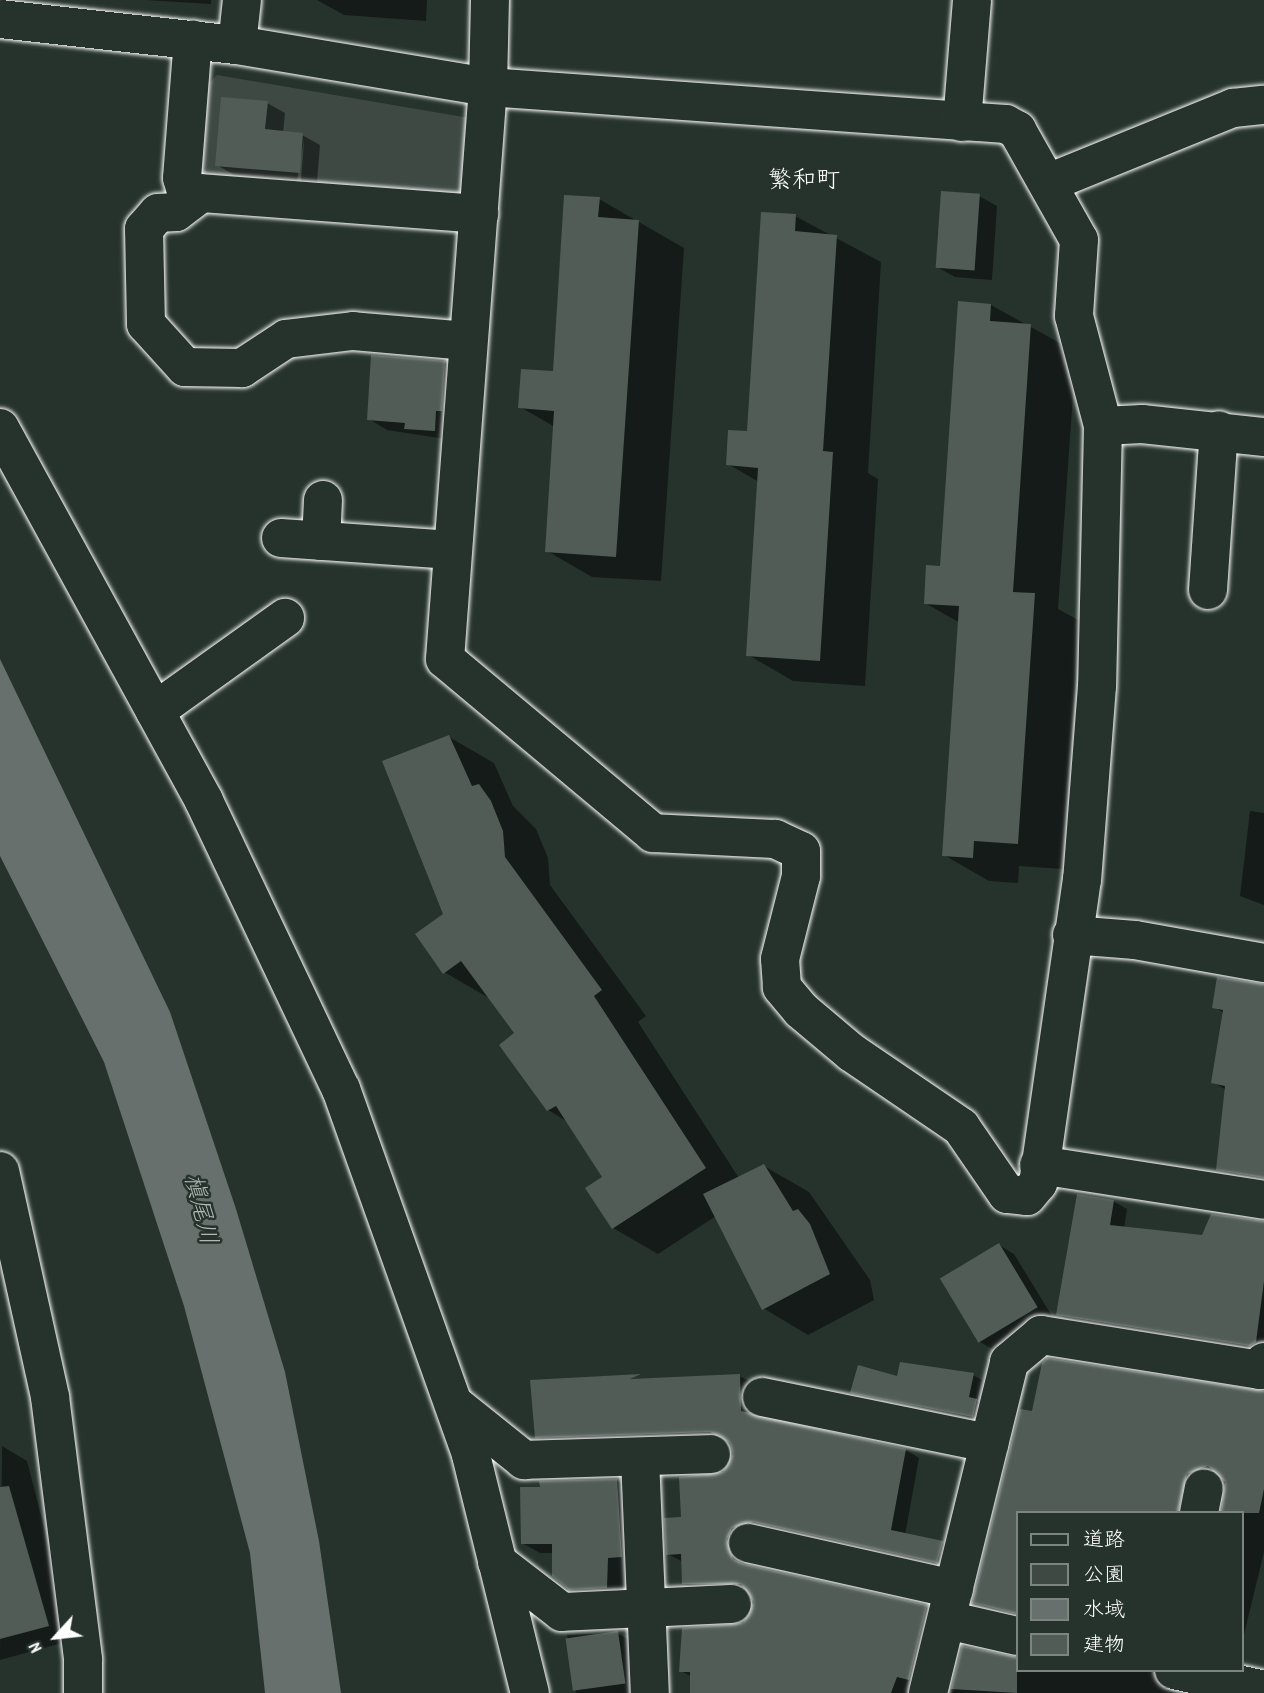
<!DOCTYPE html>
<meta charset="utf-8">
<style>
body{margin:0}
#map{position:relative;width:1264px;height:1693px;overflow:hidden;background:#26332d;font-family:Dekko,"Klee One",sans-serif}
div>[style]{position:absolute}
[style*='--x']{left:calc(var(--x)*1px);top:calc(var(--y)*1px);width:calc(var(--w)*1px);rotate:calc(var(--a)*1deg)}
.green>*{inset:0;background:#3e4944}
.water>*{inset:0;background:#67706c}
.shadow>*{inset:0;background:#0007}
.building>*{inset:0;background:#515c57;transform-origin:0 0}
.roads{filter:drop-shadow(0 0 2px #fff) drop-shadow(0 0 2px #fff)}
.minor>*{height:38px;margin:-19px;padding:0 19px;transform-origin:19px;border-radius:19px;background:#26332d}
span{translate:-50% -50%;white-space:nowrap;text-align:center;line-height:1.15;-webkit-text-stroke:5px #26332d;paint-order:stroke}
.neighbourhood-label{font-size:24px;color:#fff}
.water-label{font-size:24px;color:#b3b8b6;font-style:italic}
.legend{position:absolute;left:1016px;top:1511px;width:228px;height:161px;box-sizing:border-box;background:#26332d;border:2px solid #7d8581;margin:0;padding:9px 12px;list-style:none;font-size:21px;color:#fff}
.legend li{display:flex;align-items:center;gap:14px;height:35px}
.legend b{width:35px;border:2px solid #7d8581}
.north{position:absolute;left:21px;top:1602px;width:70px;height:70px;-webkit-text-stroke:5px #26332d;paint-order:stroke;rotate:243deg;font-size:19px;font-weight:700;line-height:28px;text-align:center;color:#fff}
.north::after{content:'';display:block;margin:auto;width:24px;height:32px;background:#fff;clip-path:polygon(50% 0,100% 100%,50% 72%,0 100%)}
</style>
<div id="map">
<div class="green">
<i style="clip-path:polygon(217px 75px,469px 118px,464px 187px,452px 198px,210px 182px,197px 169px,207px 85px)"></i>
</div>
<div class="water">
<i style="clip-path:polygon(0 659px,170px 1012px,236px 1209px,285px 1372px,319px 1541px,341px 1693px,265px 1693px,250px 1553px,184px 1306px,104px 1062px,0 856px)"></i>
</div>
<div class="shadow">
<i style="clip-path:polygon(145px 0,211px 0,211px 4px)"></i>
<i style="clip-path:polygon(317px 0,427px 0,426px 21px,344px 15px)"></i>
<i style="clip-path:polygon(267px 103px,285px 113px,283px 133px,302px 135px,320px 145px,317px 182px,301px 181px,304px 140px,297px 181px,234px 175px,217px 165px)"></i>
<i style="clip-path:polygon(979px 196px,997px 206px,992px 280px,955px 277px,937px 267px)"></i>
<i style="clip-path:polygon(599px 199px,684px 248px,661px 581px,592px 577px,547px 551px,555px 427px,520px 407px,554px 372px)"></i>
<i style="clip-path:polygon(795px 216px,881px 262px,868px 473px,878px 479px,865px 686px,793px 681px,748px 655px,759px 482px,728px 464px,749px 433px)"></i>
<i style="clip-path:polygon(991px 305px,1076px 352px,1058px 609px,1080px 621px,1063px 869px,1019px 866px,1018px 883px,989px 881px,944px 855px,960px 623px,925px 603px,942px 568px)"></i>
<i style="clip-path:polygon(373px 356px,445px 363px,463px 373px,452px 440px,387px 430px,369px 419px)"></i>
<i style="clip-path:polygon(449px 737px,494px 763px,513px 806px,536px 829px,548px 858px,550px 885px,646px 1016px,638px 1022px,739px 1178px,764px 1166px,809px 1192px,870px 1280px,874px 1300px,808px 1335px,763px 1308px,716px 1216px,658px 1254px,613px 1228px,605px 1177px,568px 1122px,548px 1110px,517px 1034px,489px 998px,444px 972px)"></i>
<i style="clip-path:polygon(1250px 811px,1264px 813px,1264px 905px,1240px 896px)"></i>
<i style="clip-path:polygon(1264px 986px,1264px 1184px,1217px 1169px,1226px 1090px,1213px 1082px,1224px 1013px,1214px 1007px)"></i>
<i style="clip-path:polygon(1113px 1201px,1127px 1209px,1124px 1228px,1203px 1237px,1264px 1222px,1264px 1353px,1072px 1322px,1058px 1314px)"></i>
<i style="clip-path:polygon(999px 1245px,1014px 1254px,1052px 1316px,996px 1351px,980px 1342px)"></i>
<i style="clip-path:polygon(973px 1375px,982px 1380px,977px 1401px,985px 1405px,981px 1421px,852px 1392px,898px 1378px)"></i>
<i style="clip-path:polygon(739px 1376px,753px 1383px,754px 1416px,906px 1450px,919px 1458px,905px 1535px,942px 1543px,955px 1550px,951px 1569px,740px 1558px,750px 1568px,926px 1607px,940px 1615px,923px 1693px,691px 1693px,692px 1677px,681px 1671px,744px 1624px,756px 1602px,748px 1591px,697px 1591px,683px 1583px,683px 1562px,668px 1554px,683px 1518px,724px 1474px,735px 1454px,731px 1442px,550px 1445px,537px 1437px,531px 1382px)"></i>
<i style="clip-path:polygon(1264px 1398px,1264px 1552px,1241px 1647px,1241px 1513px,1219px 1474px,1193px 1513px,1017px 1513px,1017px 1618px,974px 1603px,1033px 1413px)"></i>
<i style="clip-path:polygon(2px 1446px,27px 1461px,73px 1640px,0 1660px)"></i>
<i style="clip-path:polygon(617px 1481px,634px 1491px,639px 1567px,625px 1568px,625px 1597px,588px 1599px,570px 1588px,553px 1553px,540px 1553px,522px 1543px)"></i>
<i style="clip-path:polygon(617px 1633px,635px 1643px,642px 1693px,576px 1693px,567px 1635px)"></i>
<i style="clip-path:polygon(963px 1648px,1017px 1658px,1017px 1670px,1169px 1670px,1165px 1674px,1171px 1691px,1178px 1693px,950px 1693px)"></i>
</div>
<div class="building">
<i style="clip-path:polygon(221px 97px,268px 101px,265px 129px,303px 133px,300px 173px,215px 166px)"></i>
<i style="left:941px;top:191px;width:39px;height:77px;rotate:4deg"></i>
<i style="clip-path:polygon(564px 195px,600px 197px,598px 217px,639px 220px,616px 557px,545px 552px,554px 411px,518px 408px,521px 369px,553px 371px)"></i>
<i style="clip-path:polygon(761px 212px,796px 214px,795px 231px,837px 235px,823px 451px,833px 452px,820px 661px,746px 656px,758px 468px,726px 465px,728px 430px,747px 431px)"></i>
<i style="clip-path:polygon(958px 301px,991px 304px,990px 321px,1031px 324px,1013px 592px,1035px 593px,1018px 844px,974px 841px,973px 858px,942px 856px,959px 606px,924px 604px,926px 565px,940px 566px)"></i>
<i style="clip-path:polygon(371px 355px,445px 361px,442px 411px,436px 411px,435px 431px,404px 429px,405px 423px,367px 420px)"></i>
<i style="clip-path:polygon(449px 735px,472px 786px,479px 784px,491px 801px,503px 831px,505px 857px,602px 990px,594px 996px,706px 1168px,612px 1229px,585px 1188px,602px 1177px,556px 1106px,547px 1111px,499px 1045px,514px 1033px,461px 961px,443px 974px,415px 934px,443px 914px,382px 761px)"></i>
<i style="clip-path:polygon(1217px 977px,1264px 984px,1264px 1178px,1216px 1170px,1225px 1086px,1211px 1083px,1223px 1010px,1212px 1008px)"></i>
<i style="clip-path:polygon(764px 1164px,793px 1211px,798px 1209px,810px 1224px,830px 1274px,762px 1310px,703px 1194px)"></i>
<i style="clip-path:polygon(1077px 1194px,1114px 1200px,1110px 1225px,1202px 1235px,1211px 1214px,1264px 1221px,1264px 1281px,1256px 1342px,1250px 1346px,1056px 1315px)"></i>
<i style="left:999px;top:1243px;width:75px;height:69px;rotate:59deg"></i>
<i style="clip-path:polygon(1047px 1358px,1264px 1391px,1264px 1489px,1259px 1513px,1221px 1513px,1225px 1482px,1208px 1466px,1187px 1474px,1178px 1513px,1017px 1513px,1017px 1614px,972px 1603px,1020px 1409px,1032px 1411px,1042px 1363px)"></i>
<i style="clip-path:polygon(900px 1362px,974px 1373px,969px 1397px,977px 1399px,973px 1417px,850px 1393px,858px 1365px,897px 1376px)"></i>
<i style="clip-path:polygon(641px 1374px,630px 1379px,740px 1374px,741px 1411px,906px 1449px,891px 1530px,943px 1541px,937px 1563px,753px 1522px,732px 1528px,727px 1539px,733px 1559px,743px 1564px,927px 1605px,909px 1680px,897px 1677px,891px 1693px,690px 1693px,690px 1672px,679px 1672px,682px 1628px,743px 1623px,754px 1602px,741px 1584px,682px 1584px,681px 1554px,666px 1555px,664px 1518px,681px 1517px,679px 1477px,723px 1472px,733px 1454px,730px 1443px,710px 1432px,535px 1438px,530px 1380px)"></i>
<i style="clip-path:polygon(617px 1479px,622px 1557px,608px 1558px,607px 1588px,569px 1590px,552px 1576px,552px 1544px,521px 1544px,520px 1487px,540px 1487px,539px 1481px)"></i>
<i style="clip-path:polygon(9px 1486px,49px 1626px,0 1639px,0 1487px)"></i>
<i style="left:618px;top:1631px;width:53px;height:53px;rotate:82deg"></i>
<i style="clip-path:polygon(962px 1646px,1017px 1657px,1017px 1693px,951px 1689px)"></i>
</div>
<div class="roads">
<div class="minor">
<i style="--x:0;--y:19;--w:238;--a:6.3"></i>
<i style="--x:237;--y:45;--w:254;--a:9.5"></i>
<i style="--x:488;--y:87;--w:519;--a:4.09"></i>
<i style="--x:1006;--y:124;--w:13;--a:29"></i>
<i style="--x:1017;--y:130;--w:126;--a:60.6"></i>
<i style="--x:1079;--y:240;--w:76;--a:93.8"></i>
<i style="--x:1074;--y:316;--w:114;--a:75.2"></i>
<i style="--x:1103;--y:426;--w:260;--a:91.3"></i>
<i style="--x:1097;--y:686;--w:194;--a:94.4"></i>
<i style="--x:1082;--y:879;--w:307;--a:98.2"></i>
<i style="--x:1038;--y:1183;--w:17;--a:130"></i>
<i style="--x:1027;--y:1196;--w:20;--a:-174"></i>
<i style="--x:1007;--y:1194;--w:81;--a:-124.5"></i>
<i style="--x:961;--y:1127;--w:132;--a:-145.8"></i>
<i style="--x:852;--y:1053;--w:67;--a:-139.9"></i>
<i style="--x:801;--y:1010;--w:30;--a:-130"></i>
<i style="--x:782;--y:987;--w:28;--a:-94"></i>
<i style="--x:780;--y:959;--w:86;--a:-75.8"></i>
<i style="--x:801;--y:876;--w:25;--a:-90"></i>
<i style="--x:801;--y:851;--w:29;--a:-155"></i>
<i style="--x:775;--y:839;--w:122;--a:-177.2"></i>
<i style="--x:653;--y:833;--w:271;--a:-140.1"></i>
<i style="--x:445;--y:659;--w:574;--a:-85.7"></i>
<i style="--x:488;--y:87;--w:87;--a:-88.7"></i>
<i style="--x:237;--y:45;--w:45;--a:-83.7"></i>
<i style="--x:962;--y:122;--w:122;--a:-85.3"></i>
<i style="--x:1048;--y:183;--w:200;--a:-22.1"></i>
<i style="--x:1233;--y:108;--w:31;--a:-6"></i>
<i style="--x:189;--y:202;--w:25;--a:-106"></i>
<i style="--x:182;--y:178;--w:139;--a:-85.5"></i>
<i style="--x:467;--y:341;--w:114;--a:-175"></i>
<i style="--x:353;--y:331;--w:67;--a:173.2"></i>
<i style="--x:286;--y:339;--w:53;--a:146.6"></i>
<i style="--x:242;--y:368;--w:57;--a:-179"></i>
<i style="--x:185;--y:367;--w:58;--a:-132.2"></i>
<i style="--x:146;--y:324;--w:95;--a:-91.2"></i>
<i style="--x:144;--y:229;--w:21;--a:-49"></i>
<i style="--x:158;--y:213;--w:18;--a:-3"></i>
<i style="--x:176;--y:212;--w:31;--a:-37"></i>
<i style="--x:201;--y:193;--w:279;--a:4.3"></i>
<i style="--x:1103;--y:426;--w:39;--a:-3"></i>
<i style="--x:1142;--y:424;--w:123;--a:6.1"></i>
<i style="--x:0;--y:428;--w:425;--a:61.3"></i>
<i style="--x:204;--y:801;--w:319;--a:64.6"></i>
<i style="--x:341;--y:1089;--w:388;--a:70.4"></i>
<i style="--x:471;--y:1455;--w:245;--a:76.1"></i>
<i style="--x:281;--y:538;--w:171;--a:4"></i>
<i style="--x:321;--y:541;--w:41;--a:-87.2"></i>
<i style="--x:1208;--y:590;--w:160;--a:-86.1"></i>
<i style="--x:155;--y:711;--w:160;--a:-35.6"></i>
<i style="--x:1072;--y:935;--w:63;--a:4.5"></i>
<i style="--x:1135;--y:940;--w:131;--a:10.1"></i>
<i style="--x:1039;--y:1165;--w:228;--a:8.8"></i>
<i style="--x:0;--y:1171;--w:231;--a:77.5"></i>
<i style="--x:50;--y:1397;--w:265;--a:82.8"></i>
<i style="--x:83;--y:1660;--w:33;--a:90"></i>
<i style="--x:762;--y:1397;--w:232;--a:11.5"></i>
<i style="--x:454;--y:1404;--w:90;--a:38.7"></i>
<i style="--x:524;--y:1460;--w:187;--a:-1.8"></i>
<i style="--x:640;--y:1458;--w:235;--a:87.6"></i>
<i style="--x:1199;--y:1513;--w:25;--a:-79"></i>
<i style="--x:748;--y:1543;--w:211;--a:12.6"></i>
<i style="--x:497;--y:1562;--w:82;--a:37.6"></i>
<i style="--x:562;--y:1612;--w:170;--a:-2.7"></i>
<i style="--x:947;--y:1620;--w:72;--a:12.9"></i>
<i style="--x:1174;--y:1670;--w:92;--a:12.5"></i>
<i style="--x:928;--y:1693;--w:341;--a:-76.2"></i>
<i style="--x:1009;--y:1362;--w:42;--a:-40.2"></i>
<i style="--x:1041;--y:1335;--w:222;--a:9.1"></i>
<i style="--x:1260;--y:1370;--w:9;--a:-63"></i>
</div>
</div>
<div class="neighbourhood-label">
<span style="left:804px;top:183px">繁和町</span>
</div>
<div class="water-label">
<span style="left:198px;top:1210px;rotate:76deg">槇尾川</span>
</div>
<ul class="legend">
<li><b style="height:9px;background:#26332d"></b>道路</li>
<li><b style="height:19px;background:#3e4944"></b>公園</li>
<li><b style="height:19px;background:#67706c"></b>水域</li>
<li><b style="height:19px;background:#515c57"></b>建物</li>
</ul>
<div class="north">N</div>
</div>
